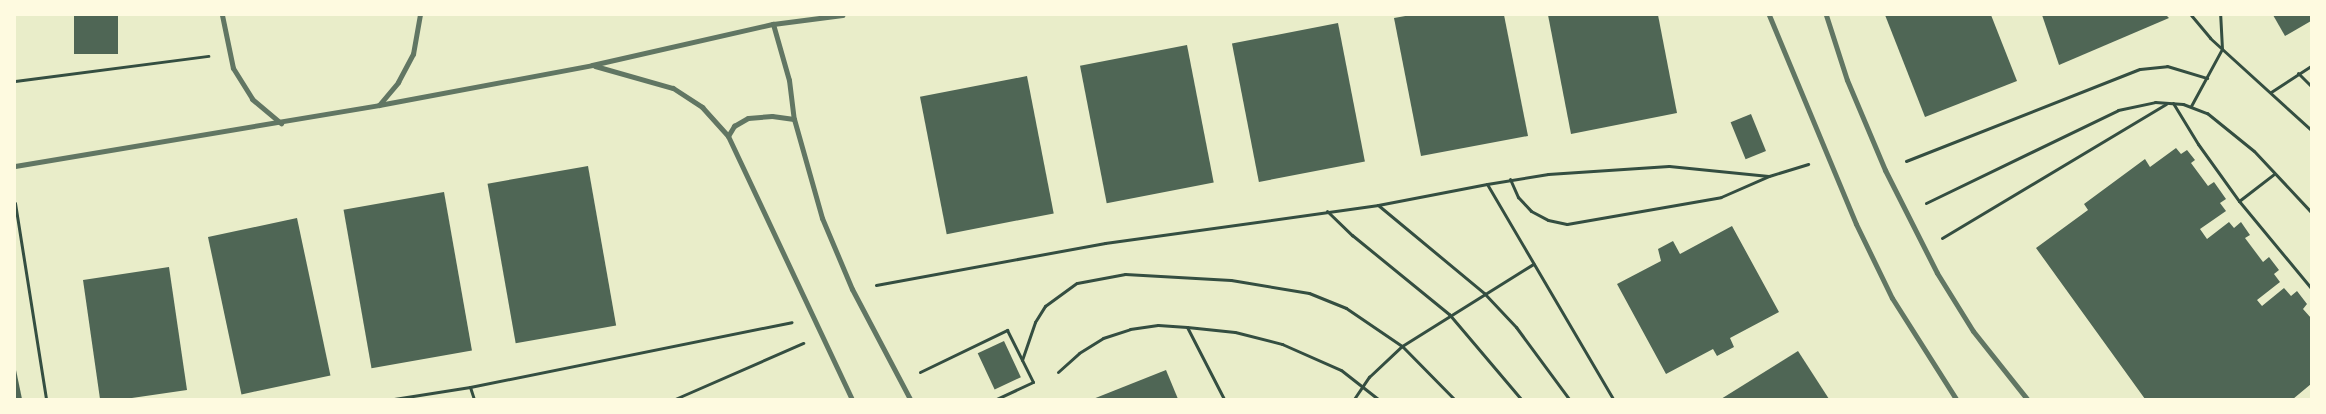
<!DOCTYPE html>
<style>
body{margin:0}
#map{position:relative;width:2326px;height:414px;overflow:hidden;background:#e9edc9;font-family:"Zilla Slab",serif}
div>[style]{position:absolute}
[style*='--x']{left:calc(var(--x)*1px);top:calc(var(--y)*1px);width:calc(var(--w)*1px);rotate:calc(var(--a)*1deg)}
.building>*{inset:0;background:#4f6655;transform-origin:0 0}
.path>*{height:3px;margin:-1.5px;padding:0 1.5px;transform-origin:1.5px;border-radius:1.5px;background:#344e41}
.minor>*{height:5px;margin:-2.5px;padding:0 2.5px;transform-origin:2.5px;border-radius:2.5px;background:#617663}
span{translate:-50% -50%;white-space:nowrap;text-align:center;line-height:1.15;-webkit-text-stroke:5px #fefae0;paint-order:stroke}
.frame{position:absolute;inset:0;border:16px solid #fefae0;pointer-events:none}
</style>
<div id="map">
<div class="building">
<i style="left:74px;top:15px;width:44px;height:39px"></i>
<i style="clip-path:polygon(1411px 15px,1504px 15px,1528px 136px,1421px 156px,1394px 18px)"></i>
<i style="clip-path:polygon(1548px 15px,1658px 15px,1677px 113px,1571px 134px)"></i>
<i style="clip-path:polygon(1885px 15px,1991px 15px,2017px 81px,1925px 117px)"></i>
<i style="clip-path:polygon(2042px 15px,2166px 15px,2169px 18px,2059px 65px)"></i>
<i style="clip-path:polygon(2273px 15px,2311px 15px,2311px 21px,2285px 36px)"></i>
<i style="left:1338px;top:23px;width:141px;height:108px;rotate:79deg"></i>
<i style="left:1187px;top:45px;width:140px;height:109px;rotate:79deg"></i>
<i style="left:1027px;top:76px;width:140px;height:109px;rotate:79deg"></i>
<i style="left:1751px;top:114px;width:40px;height:22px;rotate:68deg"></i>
<i style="clip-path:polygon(2176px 148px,2181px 154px,2187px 150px,2195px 160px,2191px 163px,2208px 186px,2214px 182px,2226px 199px,2220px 203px,2226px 211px,2200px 229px,2207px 239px,2229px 222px,2234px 228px,2241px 222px,2250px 235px,2245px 238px,2263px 262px,2269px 257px,2279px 270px,2274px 274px,2280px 282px,2257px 300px,2262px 306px,2284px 288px,2291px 296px,2297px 291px,2307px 304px,2303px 309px,2311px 318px,2311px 384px,2293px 399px,2145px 399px,2036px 248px,2088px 210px,2084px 204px,2145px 159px,2150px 167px)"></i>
<i style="left:588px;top:166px;width:162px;height:102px;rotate:80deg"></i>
<i style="left:444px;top:192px;width:161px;height:102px;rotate:80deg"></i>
<i style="left:297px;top:218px;width:161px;height:91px;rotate:78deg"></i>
<i style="clip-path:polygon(1732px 226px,1779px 312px,1730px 338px,1734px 347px,1717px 356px,1713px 349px,1666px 374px,1617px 284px,1661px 261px,1658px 249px,1673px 241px,1680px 254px)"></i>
<i style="clip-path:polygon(169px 267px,187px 390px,125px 399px,100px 399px,83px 280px)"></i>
<i style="left:1004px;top:341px;width:40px;height:29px;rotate:65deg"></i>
<i style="clip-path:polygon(1798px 351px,1829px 399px,1721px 399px)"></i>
<i style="clip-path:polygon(16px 370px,22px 399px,15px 399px)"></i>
<i style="clip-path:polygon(1166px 370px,1178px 399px,1093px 399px)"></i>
</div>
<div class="path">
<i style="--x:2191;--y:15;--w:30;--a:50"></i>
<i style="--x:2210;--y:38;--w:137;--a:42.3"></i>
<i style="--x:2298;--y:73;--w:18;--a:45"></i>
<i style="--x:15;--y:81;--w:195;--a:-7.4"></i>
<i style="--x:2271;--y:92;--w:48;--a:-33"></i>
<i style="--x:2173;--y:103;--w:48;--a:58.6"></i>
<i style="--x:2198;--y:144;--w:70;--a:54.3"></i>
<i style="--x:2239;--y:201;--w:113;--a:50.4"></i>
<i style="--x:2191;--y:106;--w:65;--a:-61.5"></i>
<i style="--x:2222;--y:49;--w:34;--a:-93"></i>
<i style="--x:1906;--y:161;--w:251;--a:-21.5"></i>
<i style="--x:2140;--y:69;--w:27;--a:-6"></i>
<i style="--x:2167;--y:66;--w:42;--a:16.7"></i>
<i style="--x:1510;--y:179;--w:20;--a:66"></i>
<i style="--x:1518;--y:197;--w:19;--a:47"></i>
<i style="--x:1531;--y:211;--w:19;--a:28"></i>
<i style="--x:1548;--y:220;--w:19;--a:12"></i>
<i style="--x:1567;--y:224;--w:156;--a:-9.9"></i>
<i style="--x:1721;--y:197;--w:52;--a:-23.6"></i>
<i style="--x:1487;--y:184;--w:62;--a:-9.3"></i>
<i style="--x:1548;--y:174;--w:121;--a:-3.8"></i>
<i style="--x:1669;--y:166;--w:100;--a:5.7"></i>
<i style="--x:1769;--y:176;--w:41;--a:-17.1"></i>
<i style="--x:2239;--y:201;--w:44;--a:-37.6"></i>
<i style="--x:15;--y:203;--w:198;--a:81"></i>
<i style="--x:1926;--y:203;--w:213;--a:-25.8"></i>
<i style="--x:2118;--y:110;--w:38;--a:-12"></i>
<i style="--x:2155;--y:102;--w:28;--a:4"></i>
<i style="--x:2183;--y:104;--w:26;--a:21"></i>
<i style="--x:2207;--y:113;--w:60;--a:39"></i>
<i style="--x:2254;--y:151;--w:83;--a:46.9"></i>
<i style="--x:1378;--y:205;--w:138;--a:39.7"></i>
<i style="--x:1484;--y:293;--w:47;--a:46.7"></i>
<i style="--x:1516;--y:327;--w:89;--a:53.6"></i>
<i style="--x:1327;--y:211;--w:35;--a:44"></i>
<i style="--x:1352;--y:235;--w:125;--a:39.2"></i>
<i style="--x:1449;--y:314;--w:111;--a:49.7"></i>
<i style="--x:1942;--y:238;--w:261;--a:-30.9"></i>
<i style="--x:876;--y:285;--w:233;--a:-10.4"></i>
<i style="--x:1105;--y:243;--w:276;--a:-7.9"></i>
<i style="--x:1378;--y:205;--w:111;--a:-10.9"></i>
<i style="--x:1487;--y:184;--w:249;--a:59.6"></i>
<i style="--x:1187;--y:327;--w:81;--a:62.8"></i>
<i style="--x:1022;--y:360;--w:40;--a:-71.1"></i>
<i style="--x:1035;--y:322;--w:19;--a:-58"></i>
<i style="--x:1045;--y:306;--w:39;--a:-36"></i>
<i style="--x:1077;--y:283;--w:49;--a:-10.6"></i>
<i style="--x:1125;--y:274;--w:106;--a:3.2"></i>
<i style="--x:1231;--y:280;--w:79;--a:9.5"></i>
<i style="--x:1309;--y:293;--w:40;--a:22"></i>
<i style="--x:1346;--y:308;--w:68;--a:34.2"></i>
<i style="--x:1402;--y:346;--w:74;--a:45.5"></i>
<i style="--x:920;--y:372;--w:97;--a:-25.8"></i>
<i style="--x:1007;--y:330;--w:58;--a:63.4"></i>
<i style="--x:1033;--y:382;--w:40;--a:155"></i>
<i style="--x:1058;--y:372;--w:28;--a:-42"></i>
<i style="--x:1079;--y:353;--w:28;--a:-32"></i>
<i style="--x:1103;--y:338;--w:28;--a:-18"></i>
<i style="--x:1130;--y:329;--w:28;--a:-8"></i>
<i style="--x:1158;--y:325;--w:29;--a:4"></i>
<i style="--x:1187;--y:327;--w:48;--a:5.9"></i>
<i style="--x:1235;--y:332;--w:49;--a:14.3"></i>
<i style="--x:1282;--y:344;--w:64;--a:23.8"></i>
<i style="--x:1341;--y:370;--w:47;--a:38.1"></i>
<i style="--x:470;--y:387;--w:13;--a:72"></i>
<i style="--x:394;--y:399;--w:77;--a:-9"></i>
<i style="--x:470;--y:387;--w:328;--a:-11.4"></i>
<i style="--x:675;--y:399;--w:140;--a:-23.6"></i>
<i style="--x:1354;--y:399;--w:27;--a:-56"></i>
<i style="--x:1369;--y:377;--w:45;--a:-43.2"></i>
<i style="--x:1402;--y:346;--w:155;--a:-32"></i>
</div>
<div class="minor">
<i style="--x:222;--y:15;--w:54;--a:78.3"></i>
<i style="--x:233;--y:68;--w:36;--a:58"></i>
<i style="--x:252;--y:99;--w:38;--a:40"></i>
<i style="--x:1769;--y:15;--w:226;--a:67.4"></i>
<i style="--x:1856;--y:224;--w:82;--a:64.1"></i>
<i style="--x:1892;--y:298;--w:120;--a:57.6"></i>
<i style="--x:1826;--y:15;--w:68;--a:72.1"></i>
<i style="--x:1847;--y:80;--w:98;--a:67.1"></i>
<i style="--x:1885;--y:170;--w:115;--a:63.2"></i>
<i style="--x:1937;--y:273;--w:68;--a:58.2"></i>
<i style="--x:1973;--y:331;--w:87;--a:51.5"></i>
<i style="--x:773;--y:24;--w:58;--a:74.1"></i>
<i style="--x:789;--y:80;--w:39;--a:83"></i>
<i style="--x:794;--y:119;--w:103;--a:74.2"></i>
<i style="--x:822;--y:218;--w:77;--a:67.1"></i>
<i style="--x:852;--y:289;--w:124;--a:62.2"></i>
<i style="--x:595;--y:66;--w:81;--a:15.8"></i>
<i style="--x:673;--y:88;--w:35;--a:33"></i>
<i style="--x:702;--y:107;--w:39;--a:48"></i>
<i style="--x:728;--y:136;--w:291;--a:64.8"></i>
<i style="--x:379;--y:105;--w:30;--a:-50"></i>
<i style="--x:398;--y:82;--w:32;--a:-62"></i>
<i style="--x:413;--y:54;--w:40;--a:-80"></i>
<i style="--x:728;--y:136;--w:12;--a:-59"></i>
<i style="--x:734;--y:126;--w:16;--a:-30"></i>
<i style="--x:748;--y:118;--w:24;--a:-5"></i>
<i style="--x:772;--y:116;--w:22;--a:8"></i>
<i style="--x:15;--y:166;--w:369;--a:-9.5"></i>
<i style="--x:379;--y:105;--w:217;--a:-10.6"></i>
<i style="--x:592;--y:65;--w:186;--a:-12.8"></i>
<i style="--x:773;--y:24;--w:70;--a:-7.4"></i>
</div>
<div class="frame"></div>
</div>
